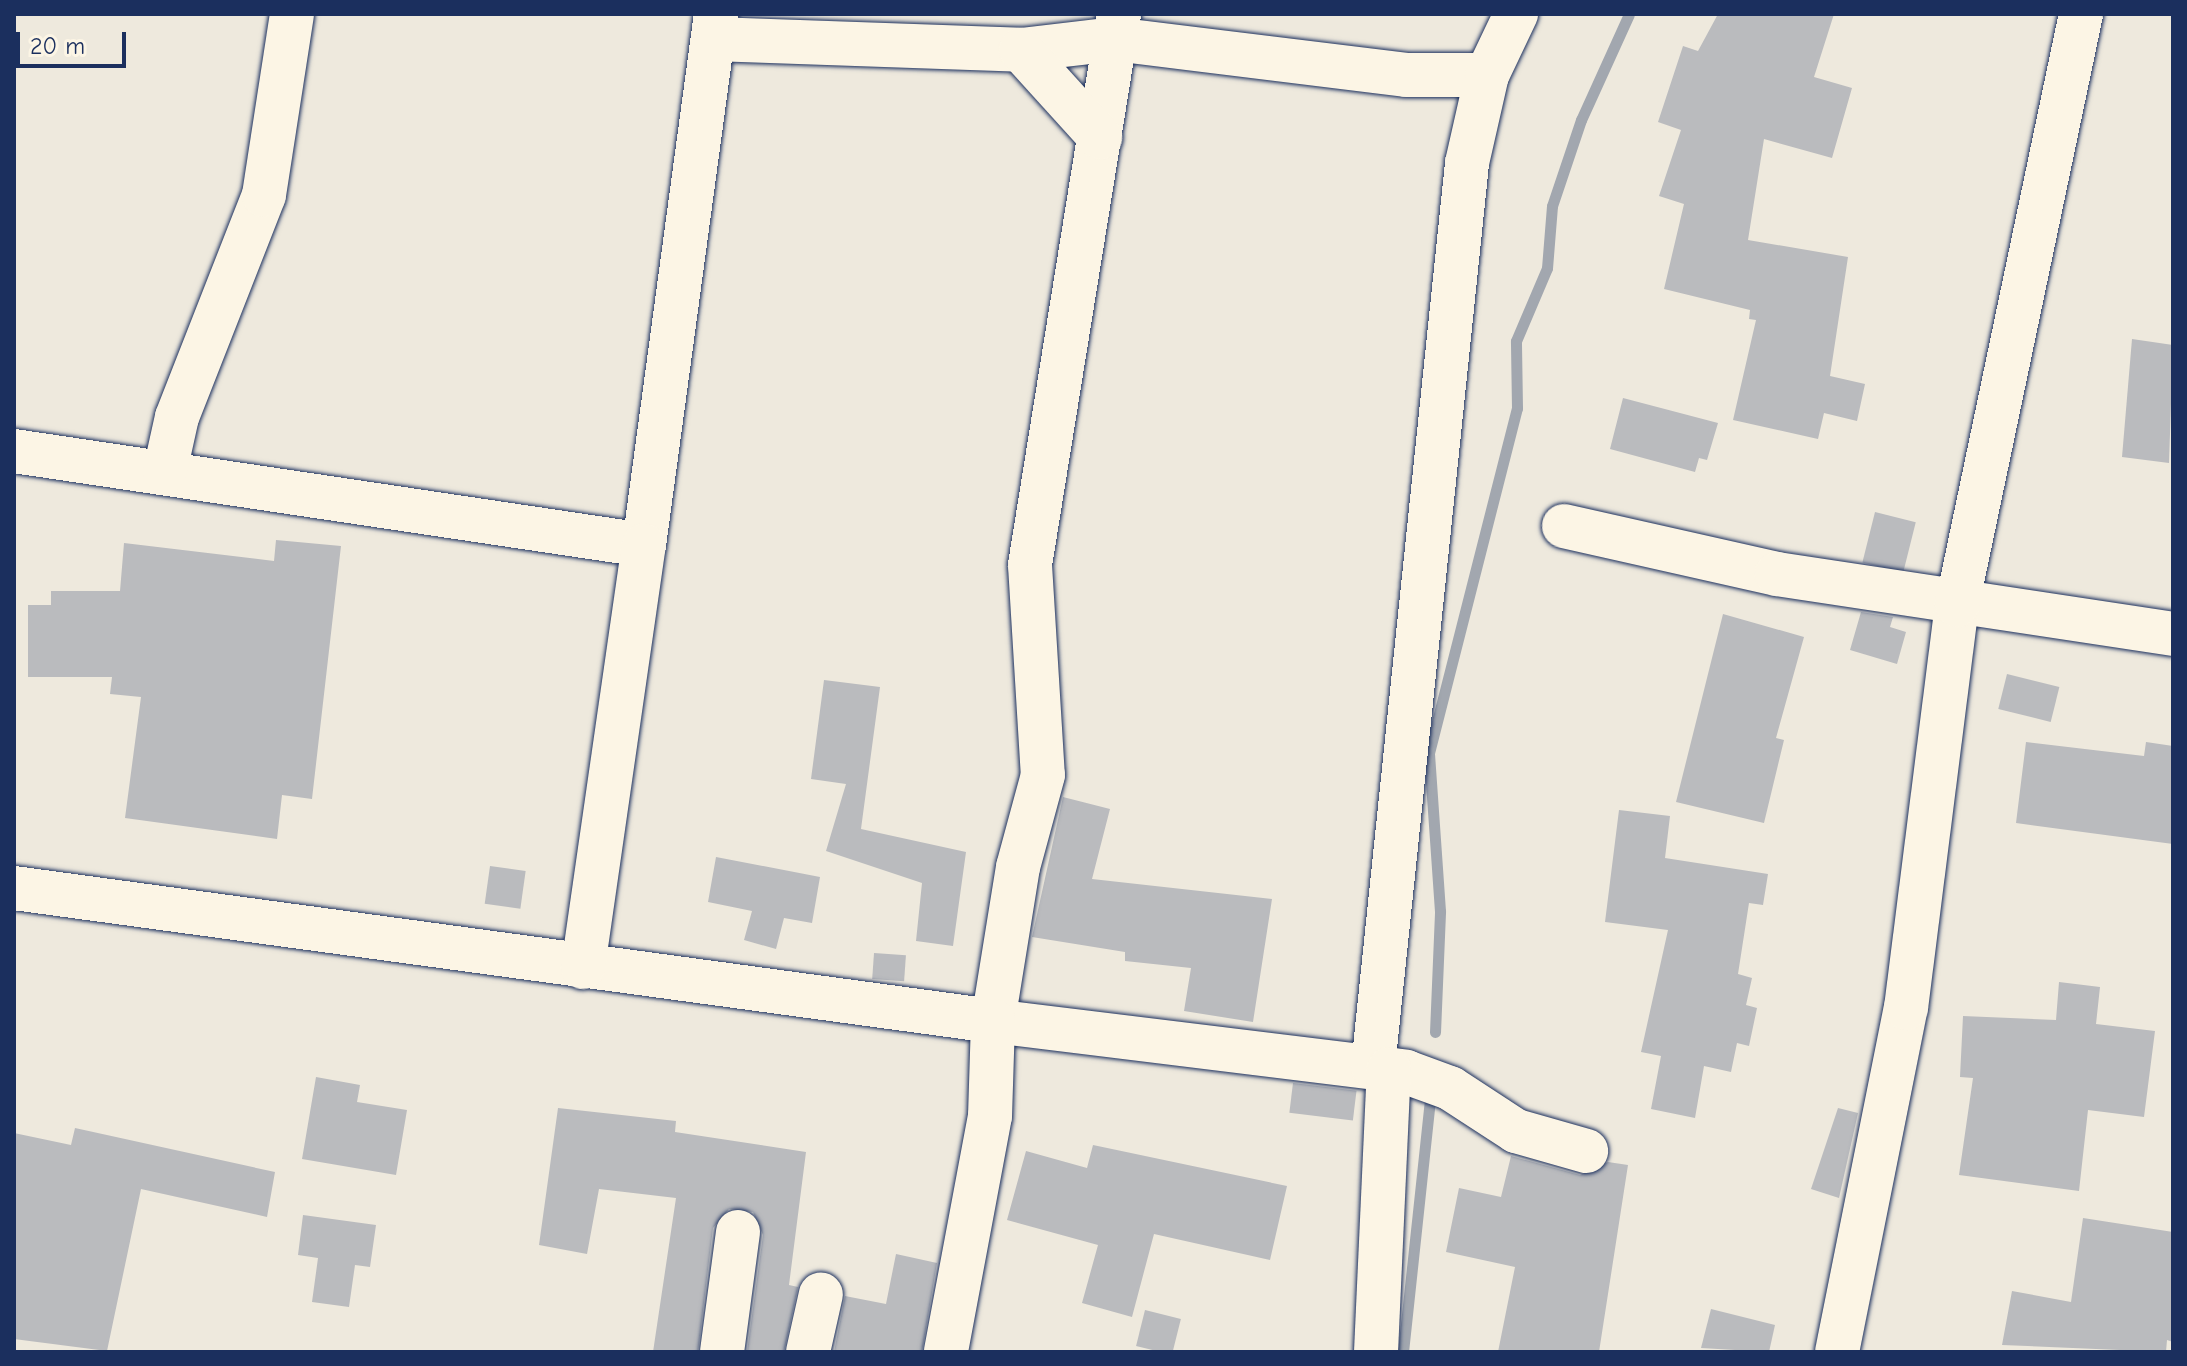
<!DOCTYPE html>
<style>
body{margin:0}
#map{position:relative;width:2187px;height:1366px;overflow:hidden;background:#eee9dd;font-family:"Comic Neue",sans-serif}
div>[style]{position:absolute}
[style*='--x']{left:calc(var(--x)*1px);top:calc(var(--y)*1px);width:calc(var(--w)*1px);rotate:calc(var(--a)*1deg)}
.stream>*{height:11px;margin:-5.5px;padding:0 5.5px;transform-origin:5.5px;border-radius:5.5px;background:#a2a7af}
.building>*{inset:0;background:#babbbe;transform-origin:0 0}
.roads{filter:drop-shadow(0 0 2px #1b2f5e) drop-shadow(0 0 2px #1b2f5e)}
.minor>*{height:44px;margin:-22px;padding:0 22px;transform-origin:22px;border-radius:22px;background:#fcf5e5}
span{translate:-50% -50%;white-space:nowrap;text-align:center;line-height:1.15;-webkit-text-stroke:6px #fcf5e5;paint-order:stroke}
.frame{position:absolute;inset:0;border:16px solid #1b2f5e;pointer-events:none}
.scale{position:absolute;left:16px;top:32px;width:110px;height:36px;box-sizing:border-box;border:4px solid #1b2f5e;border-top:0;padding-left:10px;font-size:24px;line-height:28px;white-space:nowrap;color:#1b2f5e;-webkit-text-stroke:6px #fcf5e5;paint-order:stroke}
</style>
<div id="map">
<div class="stream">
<i style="--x:1435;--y:1032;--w:121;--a:-87.6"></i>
<i style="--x:1440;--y:911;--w:158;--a:-94"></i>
<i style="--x:1429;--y:753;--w:356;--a:-75.7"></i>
<i style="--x:1517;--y:408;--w:67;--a:-90.9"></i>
<i style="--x:1516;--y:341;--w:79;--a:-67"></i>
<i style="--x:1547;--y:268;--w:62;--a:-85.4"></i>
<i style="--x:1552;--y:206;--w:91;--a:-71.4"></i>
<i style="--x:1581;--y:120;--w:116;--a:-65.6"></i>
<i style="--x:1403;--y:1352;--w:263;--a:-83.9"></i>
</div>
<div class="building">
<i style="clip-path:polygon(1718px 14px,1834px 14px,1814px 77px,1852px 88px,1832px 158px,1764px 139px,1748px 240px,1848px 257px,1830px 376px,1865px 384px,1857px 421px,1824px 413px,1818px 439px,1733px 420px,1756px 320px,1749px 319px,1750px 310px,1664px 289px,1684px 204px,1659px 196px,1681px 130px,1658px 122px,1683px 46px,1698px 51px)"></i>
<i style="clip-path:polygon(2132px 339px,2173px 345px,2169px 463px,2122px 457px)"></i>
<i style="clip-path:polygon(1623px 398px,1718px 423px,1707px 460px,1699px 458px,1695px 472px,1610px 449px)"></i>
<i style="left:1875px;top:512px;width:42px;height:52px;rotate:14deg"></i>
<i style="clip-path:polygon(276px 540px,341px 546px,312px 799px,282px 795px,277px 839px,125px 818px,141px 697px,110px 694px,112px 677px,28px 677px,28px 605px,51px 605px,51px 591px,120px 591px,124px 543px,274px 561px)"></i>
<i style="clip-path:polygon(1861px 612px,1893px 617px,1890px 627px,1906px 632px,1897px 664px,1850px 650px)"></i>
<i style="clip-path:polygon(1723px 614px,1804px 637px,1776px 738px,1784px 740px,1764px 823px,1676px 802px)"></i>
<i style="left:2007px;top:674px;width:54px;height:36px;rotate:14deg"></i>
<i style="clip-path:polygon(824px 680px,880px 687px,861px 829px,966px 852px,953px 946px,916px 941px,922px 883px,826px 851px,846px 784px,811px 779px)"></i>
<i style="clip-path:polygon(2026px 742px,2144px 756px,2146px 742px,2173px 746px,2173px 844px,2016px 823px)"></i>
<i style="clip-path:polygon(1063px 797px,1110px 809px,1092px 879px,1272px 899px,1253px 1022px,1184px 1011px,1191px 968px,1125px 961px,1125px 952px,1032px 937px)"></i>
<i style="clip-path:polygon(1619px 810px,1670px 816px,1665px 858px,1768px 874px,1763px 905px,1749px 903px,1738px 974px,1752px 978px,1746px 1005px,1757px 1008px,1749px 1046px,1737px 1043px,1731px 1072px,1704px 1066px,1695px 1118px,1651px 1109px,1661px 1056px,1641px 1052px,1668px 930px,1605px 922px)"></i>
<i style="clip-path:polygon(716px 857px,820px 877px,812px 923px,784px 918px,776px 949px,744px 940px,752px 911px,708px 902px)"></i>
<i style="left:490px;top:866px;width:36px;height:38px;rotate:8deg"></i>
<i style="left:874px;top:953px;width:32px;height:26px;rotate:4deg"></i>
<i style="clip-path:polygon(2059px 982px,2100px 987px,2096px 1024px,2155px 1031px,2144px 1117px,2088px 1110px,2079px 1191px,1959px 1175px,1973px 1078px,1960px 1077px,1963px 1016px,2056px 1020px)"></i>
<i style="clip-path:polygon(316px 1077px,360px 1085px,357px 1102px,407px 1110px,396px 1175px,302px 1159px)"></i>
<i style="left:1293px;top:1083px;width:64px;height:30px;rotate:7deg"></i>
<i style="clip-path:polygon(558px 1108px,676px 1121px,675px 1132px,806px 1152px,789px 1285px,798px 1287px,784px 1352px,747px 1352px,763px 1235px,753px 1212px,729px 1209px,713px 1228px,698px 1352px,653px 1352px,676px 1198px,599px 1189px,587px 1254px,539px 1245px)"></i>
<i style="clip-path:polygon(1838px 1108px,1858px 1113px,1839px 1198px,1811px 1189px)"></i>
<i style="clip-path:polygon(75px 1128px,275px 1172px,267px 1217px,141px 1189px,107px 1351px,14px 1339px,14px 1133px,71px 1145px)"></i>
<i style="clip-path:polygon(1093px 1145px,1287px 1186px,1270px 1260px,1154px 1234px,1132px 1317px,1082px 1303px,1098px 1245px,1007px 1220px,1026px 1151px,1087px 1168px)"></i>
<i style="clip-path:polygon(1511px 1156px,1580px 1175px,1608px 1162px,1628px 1165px,1599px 1352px,1498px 1352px,1515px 1267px,1446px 1252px,1459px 1188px,1501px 1197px)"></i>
<i style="clip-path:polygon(303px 1215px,376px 1225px,370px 1267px,355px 1265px,349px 1307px,312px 1302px,318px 1258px,298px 1255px)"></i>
<i style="clip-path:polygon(2083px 1218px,2173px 1232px,2173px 1342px,2167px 1340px,2166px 1352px,2002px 1345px,2012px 1291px,2071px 1302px)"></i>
<i style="clip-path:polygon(896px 1254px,937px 1263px,922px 1352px,834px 1352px,845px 1296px,886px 1304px)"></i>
<i style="clip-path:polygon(1711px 1309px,1775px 1325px,1769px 1352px,1701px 1348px)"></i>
<i style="left:1145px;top:1310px;width:37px;height:37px;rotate:14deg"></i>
</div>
<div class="roads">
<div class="minor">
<i style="--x:1119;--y:14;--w:558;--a:99.18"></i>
<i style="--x:1030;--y:565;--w:210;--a:86.5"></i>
<i style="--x:1043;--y:775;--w:95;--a:105.2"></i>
<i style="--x:1018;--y:867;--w:156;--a:99.2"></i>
<i style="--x:993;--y:1021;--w:416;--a:7"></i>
<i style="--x:1406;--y:1072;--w:47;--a:20"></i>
<i style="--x:1450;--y:1088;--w:79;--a:33.1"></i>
<i style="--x:1516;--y:1131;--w:73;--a:15.9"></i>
<i style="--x:713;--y:39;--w:308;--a:2"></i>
<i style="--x:1021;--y:50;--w:94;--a:-6.7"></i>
<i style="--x:1114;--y:39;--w:294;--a:7"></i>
<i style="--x:1406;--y:75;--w:81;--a:0"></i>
<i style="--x:1021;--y:50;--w:118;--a:47.8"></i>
<i style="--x:14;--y:451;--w:637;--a:8.49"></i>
<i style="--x:644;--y:545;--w:536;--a:-82.28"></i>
<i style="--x:165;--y:471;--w:55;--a:-77.5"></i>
<i style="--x:177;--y:417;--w:238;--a:-68.6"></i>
<i style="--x:264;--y:195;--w:183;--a:-81.2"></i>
<i style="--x:1564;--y:526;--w:218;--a:12.7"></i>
<i style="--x:1777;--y:574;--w:401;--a:8.6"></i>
<i style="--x:14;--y:888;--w:988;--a:7.74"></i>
<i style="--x:993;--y:1021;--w:95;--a:91.8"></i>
<i style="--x:990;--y:1116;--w:240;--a:100.6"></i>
<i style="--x:583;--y:967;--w:426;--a:-81.8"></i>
<i style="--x:1373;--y:1067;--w:909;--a:-84.06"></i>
<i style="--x:1467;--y:163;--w:90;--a:-77.2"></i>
<i style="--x:1487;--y:75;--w:68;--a:-64.6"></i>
<i style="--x:722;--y:1352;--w:121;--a:-82.4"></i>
<i style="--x:808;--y:1352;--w:59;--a:-77.4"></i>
<i style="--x:1376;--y:1352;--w:283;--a:-87.4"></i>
<i style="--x:1837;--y:1352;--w:351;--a:-78.7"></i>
<i style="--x:1906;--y:1008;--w:406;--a:-82.8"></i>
<i style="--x:1957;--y:605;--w:604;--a:-78.15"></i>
</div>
</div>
<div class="frame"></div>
<div class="scale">20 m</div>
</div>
